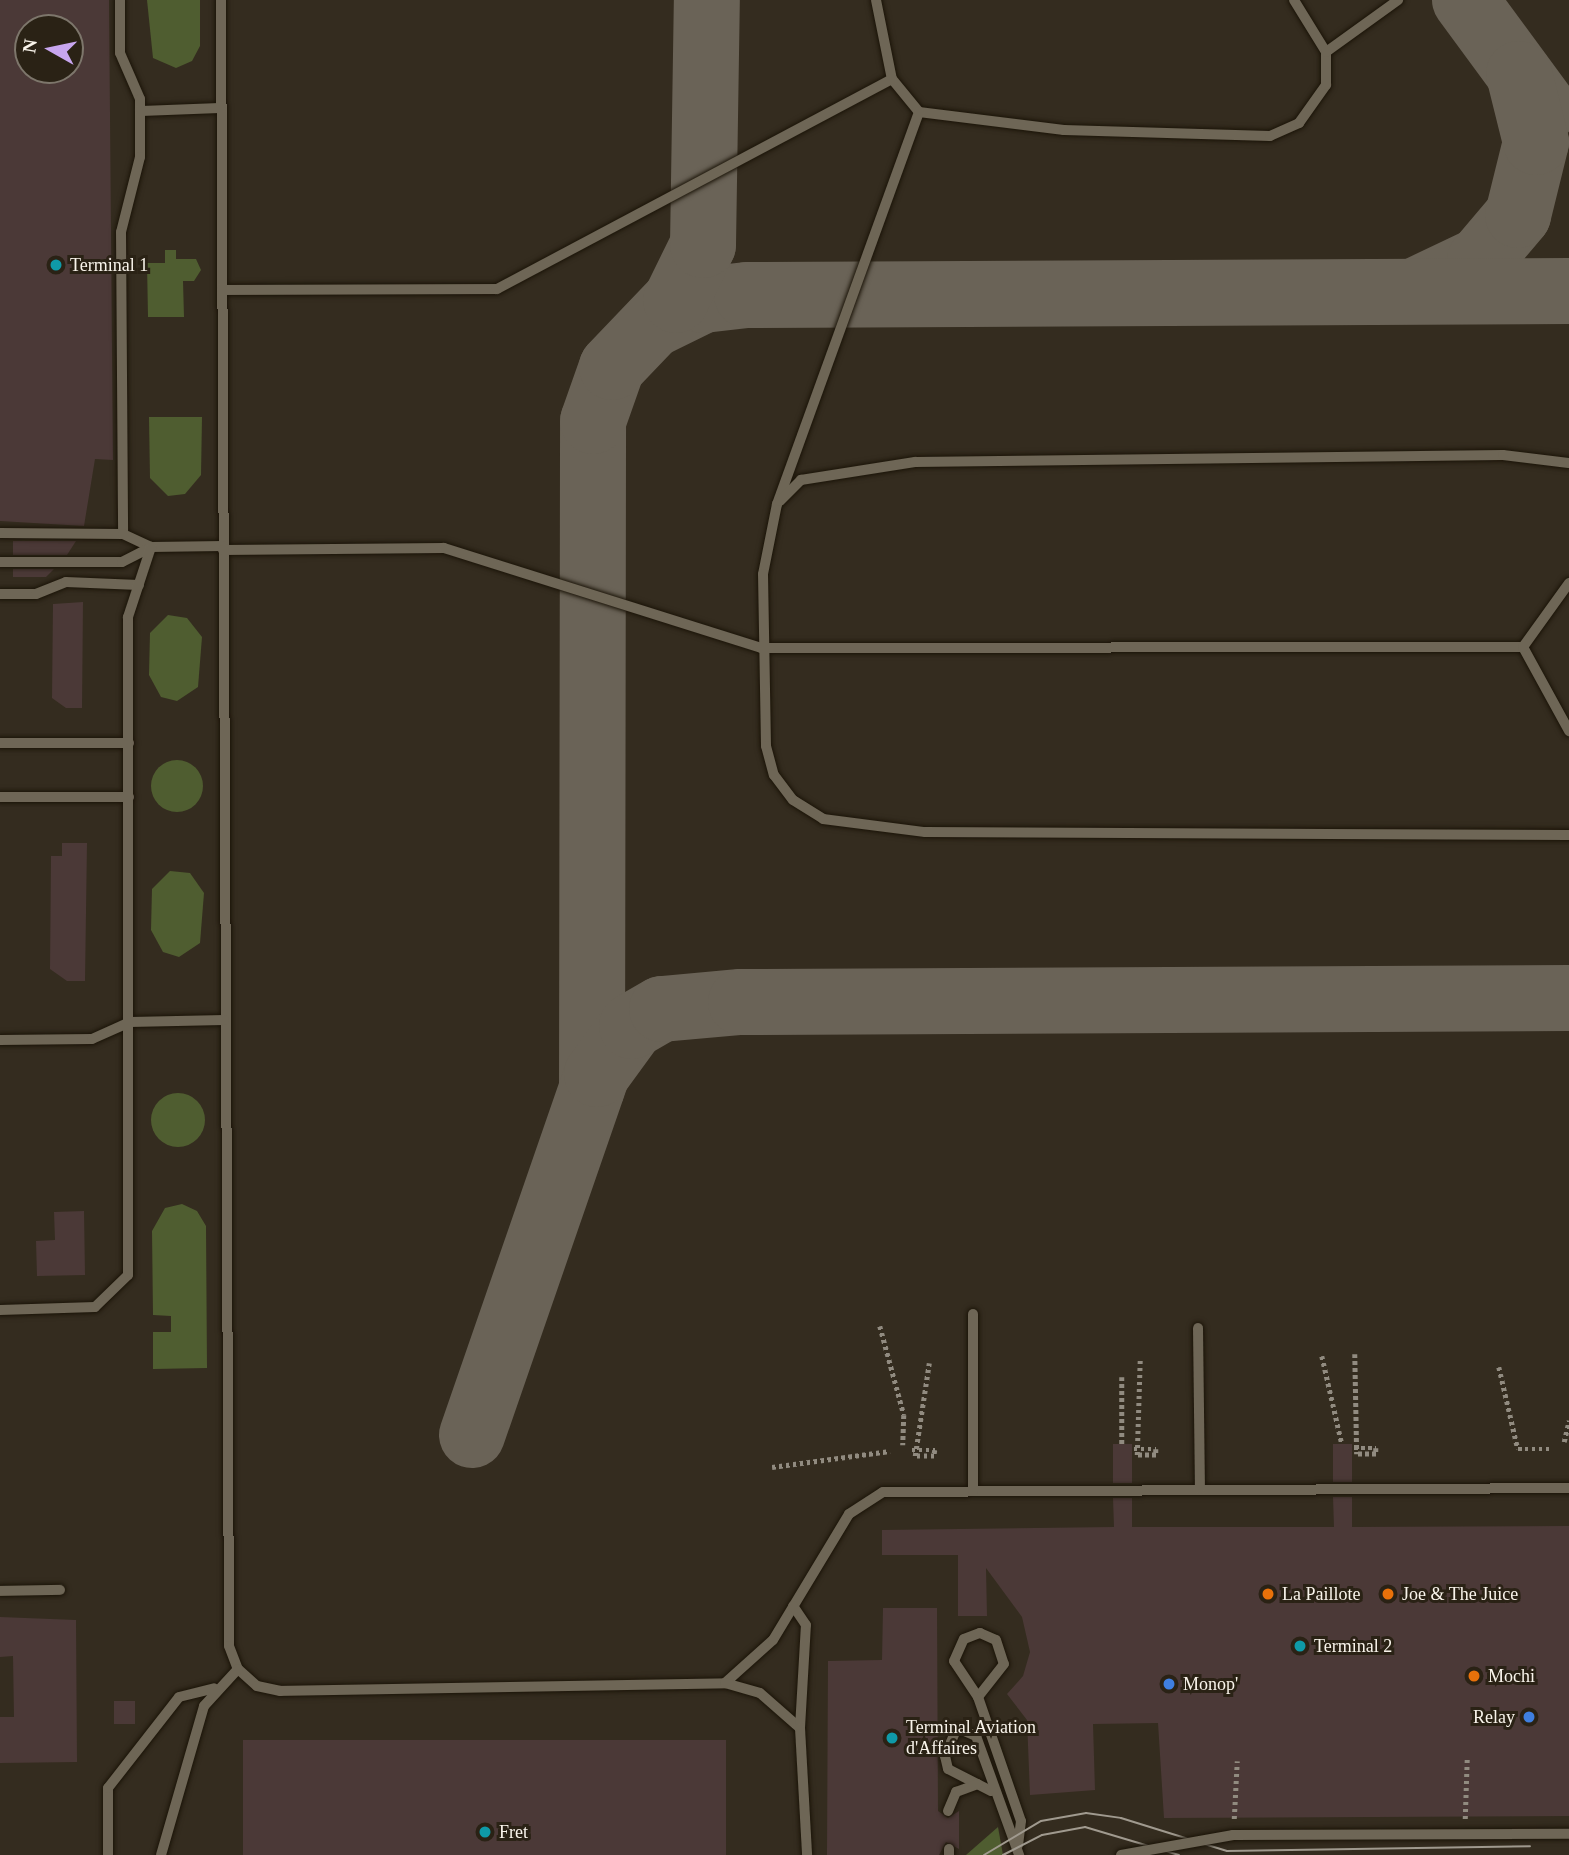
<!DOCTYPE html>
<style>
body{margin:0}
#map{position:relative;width:1569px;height:1855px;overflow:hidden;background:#342c1f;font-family:"Times New Roman",serif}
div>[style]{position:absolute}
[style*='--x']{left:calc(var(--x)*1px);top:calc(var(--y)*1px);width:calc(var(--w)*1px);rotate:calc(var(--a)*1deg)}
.green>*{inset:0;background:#4f5d30}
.round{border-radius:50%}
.taxiway>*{height:66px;margin:-33px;padding:0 33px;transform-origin:33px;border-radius:33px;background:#6a6357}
.building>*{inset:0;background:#4b3937;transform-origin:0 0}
.path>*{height:4.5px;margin-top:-2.25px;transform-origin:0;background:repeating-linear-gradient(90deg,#918b80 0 3.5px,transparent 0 7px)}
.roads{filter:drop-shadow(0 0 2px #1b1408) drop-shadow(0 0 2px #1b1408)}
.lane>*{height:10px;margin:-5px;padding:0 5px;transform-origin:5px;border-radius:5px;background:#6e6656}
.tram>*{height:2px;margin:-1px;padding:0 1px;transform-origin:1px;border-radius:1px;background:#a09a8f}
.path-bridge>*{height:4.5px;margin-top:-2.25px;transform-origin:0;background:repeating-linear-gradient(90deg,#918b80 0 3.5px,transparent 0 7px)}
.bridges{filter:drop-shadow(0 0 2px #1b1408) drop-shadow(0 0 2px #1b1408)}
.lane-bridge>*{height:10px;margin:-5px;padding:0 5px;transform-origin:5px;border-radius:5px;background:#6e6656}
.dots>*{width:19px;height:19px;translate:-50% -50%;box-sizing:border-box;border:4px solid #2a2215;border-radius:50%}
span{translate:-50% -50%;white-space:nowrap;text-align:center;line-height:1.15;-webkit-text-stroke:6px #2a2215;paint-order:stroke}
.poi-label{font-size:18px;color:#f9f4eb}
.left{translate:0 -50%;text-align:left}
.right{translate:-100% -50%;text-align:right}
.north{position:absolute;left:14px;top:14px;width:70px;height:70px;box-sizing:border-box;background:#2a2215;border:2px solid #7d766b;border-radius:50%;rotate:279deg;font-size:19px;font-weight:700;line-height:28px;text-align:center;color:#f9f4eb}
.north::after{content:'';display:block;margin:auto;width:24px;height:32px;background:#c8a6ef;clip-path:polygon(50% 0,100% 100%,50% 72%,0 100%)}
</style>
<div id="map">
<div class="green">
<i style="clip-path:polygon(147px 0,200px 0,200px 46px,192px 61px,176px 68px,153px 58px)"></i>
<i style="clip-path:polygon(165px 250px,176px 250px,176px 259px,196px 259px,201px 270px,194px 281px,183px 281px,184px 317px,148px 317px,147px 263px,165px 263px)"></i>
<i style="clip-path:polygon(149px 417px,202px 417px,201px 475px,185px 494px,168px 496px,150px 478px)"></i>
<i style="clip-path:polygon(168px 615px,187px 618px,202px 637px,198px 687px,177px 701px,161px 697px,149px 675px,150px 633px)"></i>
<i class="round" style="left:151px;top:760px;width:52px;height:52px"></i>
<i style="clip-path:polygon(170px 871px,190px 873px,204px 893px,200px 943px,179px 957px,163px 952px,151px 930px,152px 889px)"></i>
<i class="round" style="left:151px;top:1093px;width:54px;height:54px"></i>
<i style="clip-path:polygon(182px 1204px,197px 1211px,206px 1226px,207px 1368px,153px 1369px,153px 1332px,171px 1332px,171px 1316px,153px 1315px,152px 1231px,165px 1208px)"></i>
<i style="clip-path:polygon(998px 1827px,1003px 1855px,966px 1855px)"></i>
</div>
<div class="taxiway">
<i style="--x:1465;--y:0;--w:135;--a:53.7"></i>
<i style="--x:1419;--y:289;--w:68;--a:-25.4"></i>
<i style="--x:1480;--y:260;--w:59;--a:-49.8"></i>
<i style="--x:1518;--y:215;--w:75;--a:-76.1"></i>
<i style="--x:1536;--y:142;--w:70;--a:-104"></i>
<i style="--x:654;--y:324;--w:55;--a:-26.1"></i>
<i style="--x:703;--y:300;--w:44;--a:-6.5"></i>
<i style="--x:747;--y:295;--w:822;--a:-0.28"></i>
<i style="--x:592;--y:1088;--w:667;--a:-89.91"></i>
<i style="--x:593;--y:421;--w:57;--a:-70.6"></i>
<i style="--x:612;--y:367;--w:93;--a:-46.3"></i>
<i style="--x:676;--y:300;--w:61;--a:-63.9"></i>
<i style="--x:703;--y:245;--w:245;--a:-89.1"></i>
<i style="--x:472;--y:1435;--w:382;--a:-70.9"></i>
<i style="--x:597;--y:1074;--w:59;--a:-53.9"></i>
<i style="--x:632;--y:1026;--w:34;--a:-30"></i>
<i style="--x:662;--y:1009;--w:79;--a:-5.1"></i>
<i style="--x:741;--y:1002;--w:828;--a:-0.28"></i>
</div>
<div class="building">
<i style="clip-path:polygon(evenodd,0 0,109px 0,113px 460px,95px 459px,84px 526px,0 521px,0 0,28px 28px,70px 28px,70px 70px,28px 70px,28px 28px)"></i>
<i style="clip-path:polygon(13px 541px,76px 541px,67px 555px,13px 555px)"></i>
<i style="clip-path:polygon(13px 569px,54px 569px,46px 577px,13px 577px)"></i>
<i style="clip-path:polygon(83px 602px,82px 708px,66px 708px,52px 698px,53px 604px)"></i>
<i style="clip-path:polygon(62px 843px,87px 843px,85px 981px,67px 981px,50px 969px,51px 856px,62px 856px)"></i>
<i style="clip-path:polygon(84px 1211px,85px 1275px,37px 1276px,36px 1241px,55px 1240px,54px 1212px)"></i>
<i style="left:1132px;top:1444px;width:39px;height:19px;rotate:90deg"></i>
<i style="left:1333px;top:1444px;width:19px;height:38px"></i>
<i style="clip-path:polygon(1333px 1497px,1352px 1497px,1352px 1527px,1569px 1526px,1569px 1816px,1164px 1818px,1158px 1723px,1093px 1724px,1095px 1790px,1030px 1795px,1027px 1720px,1007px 1694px,1023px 1676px,1030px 1652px,1022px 1617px,986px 1568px,987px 1616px,958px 1616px,958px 1555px,882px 1555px,882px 1530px,1114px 1527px,1113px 1498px,1132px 1498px,1132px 1527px,1334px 1527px)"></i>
<i style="clip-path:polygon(883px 1608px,937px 1608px,938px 1811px,948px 1818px,959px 1811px,959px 1849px,946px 1842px,939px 1855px,827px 1855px,828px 1661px,882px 1660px)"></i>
<i style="clip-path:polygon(0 1617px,76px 1620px,77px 1762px,0 1763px,0 1717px,14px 1717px,13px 1656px,0 1657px)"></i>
<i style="left:114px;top:1701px;width:21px;height:23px"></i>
<i style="left:726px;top:1740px;width:115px;height:483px;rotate:90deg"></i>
</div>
<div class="path">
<i style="--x:880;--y:1326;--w:92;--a:74.9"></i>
<i style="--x:904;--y:1415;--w:30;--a:92"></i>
<i style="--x:1355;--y:1354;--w:100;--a:88.9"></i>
<i style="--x:1322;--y:1356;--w:90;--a:77.2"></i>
<i style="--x:1499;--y:1367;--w:84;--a:77"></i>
<i style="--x:1518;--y:1449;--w:35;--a:0"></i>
<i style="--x:1122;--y:1377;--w:67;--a:90"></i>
<i style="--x:1564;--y:1442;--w:22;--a:-77"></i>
<i style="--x:1137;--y:1455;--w:96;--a:-88.2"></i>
<i style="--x:915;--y:1456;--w:94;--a:-81.4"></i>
<i style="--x:772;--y:1467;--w:119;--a:-7.7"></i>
</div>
<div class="roads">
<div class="lane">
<i style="--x:120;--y:0;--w:53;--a:90"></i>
<i style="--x:120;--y:53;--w:50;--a:66.5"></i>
<i style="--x:140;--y:99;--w:58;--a:90"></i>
<i style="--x:140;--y:157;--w:77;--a:104.2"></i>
<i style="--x:121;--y:232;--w:302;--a:89.6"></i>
<i style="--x:221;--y:0;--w:1646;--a:89.72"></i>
<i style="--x:229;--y:1646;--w:25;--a:69"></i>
<i style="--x:238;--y:1669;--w:25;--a:42"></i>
<i style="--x:257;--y:1686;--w:24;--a:12"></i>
<i style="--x:280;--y:1691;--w:445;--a:-1"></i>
<i style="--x:725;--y:1683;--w:64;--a:-41.9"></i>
<i style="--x:773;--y:1640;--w:147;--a:-58.9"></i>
<i style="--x:849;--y:1514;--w:40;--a:-32.9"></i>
<i style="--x:883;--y:1492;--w:686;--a:-0.33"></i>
<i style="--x:876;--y:0;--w:81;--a:78.6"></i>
<i style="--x:892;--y:79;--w:43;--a:50.7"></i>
<i style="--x:919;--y:112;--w:146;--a:7.1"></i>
<i style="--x:1064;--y:130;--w:206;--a:1.7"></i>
<i style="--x:1270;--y:136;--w:32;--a:-24"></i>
<i style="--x:1299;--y:123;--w:47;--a:-54.6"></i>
<i style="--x:1326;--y:85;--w:33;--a:-90"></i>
<i style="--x:1326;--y:52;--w:61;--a:-121.6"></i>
<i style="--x:1326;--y:52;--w:89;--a:-35.8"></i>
<i style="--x:140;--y:111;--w:81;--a:-2.1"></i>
<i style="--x:919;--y:112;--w:417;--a:109.9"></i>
<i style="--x:777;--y:504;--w:71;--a:101.3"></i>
<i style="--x:763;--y:574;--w:172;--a:89"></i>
<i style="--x:766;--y:746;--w:30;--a:75"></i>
<i style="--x:774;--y:775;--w:31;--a:53"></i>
<i style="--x:793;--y:800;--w:36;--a:32"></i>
<i style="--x:823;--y:819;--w:103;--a:7.3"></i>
<i style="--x:925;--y:832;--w:644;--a:0.27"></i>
<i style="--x:222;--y:290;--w:275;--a:-0.2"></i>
<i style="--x:497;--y:289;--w:447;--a:-28"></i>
<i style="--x:780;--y:501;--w:30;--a:-45"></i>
<i style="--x:801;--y:480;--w:115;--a:-9"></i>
<i style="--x:915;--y:462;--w:588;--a:-0.68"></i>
<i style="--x:1503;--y:455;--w:66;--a:6.9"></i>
<i style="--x:0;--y:533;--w:123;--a:0.5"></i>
<i style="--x:123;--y:534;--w:31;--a:25"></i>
<i style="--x:151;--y:547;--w:72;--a:-0.8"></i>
<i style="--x:223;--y:550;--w:221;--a:-0.5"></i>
<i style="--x:444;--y:548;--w:332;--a:17.5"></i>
<i style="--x:761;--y:648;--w:762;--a:-0.08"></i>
<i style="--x:1523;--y:647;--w:96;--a:61.3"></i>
<i style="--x:0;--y:562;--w:122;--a:0"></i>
<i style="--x:122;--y:562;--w:33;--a:-27"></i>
<i style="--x:0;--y:594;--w:36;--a:0"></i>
<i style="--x:36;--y:594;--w:32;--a:-22"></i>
<i style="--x:66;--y:582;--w:73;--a:2.4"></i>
<i style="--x:1523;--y:647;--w:79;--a:-54.3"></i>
<i style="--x:0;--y:743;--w:129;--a:0"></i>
<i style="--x:0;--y:797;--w:129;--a:0"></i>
<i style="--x:0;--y:1040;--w:92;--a:-0.6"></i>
<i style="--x:92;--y:1039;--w:42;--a:-24.1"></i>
<i style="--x:130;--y:1022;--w:94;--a:-1.2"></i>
<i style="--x:0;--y:1310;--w:95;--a:-1.8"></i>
<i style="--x:95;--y:1307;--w:46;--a:-44.1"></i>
<i style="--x:128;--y:1275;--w:658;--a:-90"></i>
<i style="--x:128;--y:617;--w:74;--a:-71.8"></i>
<i style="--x:973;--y:1314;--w:177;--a:90"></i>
<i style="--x:1198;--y:1328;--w:161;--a:89.3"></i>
<i style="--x:0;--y:1591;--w:60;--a:-1"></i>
<i style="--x:980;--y:1633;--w:17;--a:24"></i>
<i style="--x:996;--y:1640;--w:25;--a:72"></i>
<i style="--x:1004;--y:1664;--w:42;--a:128.2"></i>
<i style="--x:978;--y:1697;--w:43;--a:-123.7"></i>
<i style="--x:954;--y:1661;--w:24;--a:-66"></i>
<i style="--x:964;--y:1639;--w:17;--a:-21"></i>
<i style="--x:725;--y:1683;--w:36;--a:16"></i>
<i style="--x:760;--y:1693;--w:53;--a:41.2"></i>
<i style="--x:800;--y:1728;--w:103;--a:-86.7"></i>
<i style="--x:806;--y:1625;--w:23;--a:-124"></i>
<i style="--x:978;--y:1697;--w:131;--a:70.9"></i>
<i style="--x:1021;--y:1821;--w:24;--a:97"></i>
<i style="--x:800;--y:1728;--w:127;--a:86.8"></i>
<i style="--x:991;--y:1791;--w:48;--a:-152.9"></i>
<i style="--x:948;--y:1769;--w:13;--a:-103"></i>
<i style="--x:945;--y:1756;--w:30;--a:-67"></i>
<i style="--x:957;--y:1728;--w:21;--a:23"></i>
<i style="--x:976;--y:1736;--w:127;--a:70.1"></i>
<i style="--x:948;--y:1811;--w:21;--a:-67"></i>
<i style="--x:956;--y:1792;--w:23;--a:-20"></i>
<i style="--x:108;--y:1855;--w:67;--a:-90"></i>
<i style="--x:108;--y:1788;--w:115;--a:-52"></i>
<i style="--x:179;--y:1697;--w:36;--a:-14"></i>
<i style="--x:161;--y:1855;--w:155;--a:-73.9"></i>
<i style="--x:204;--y:1706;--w:50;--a:-47.4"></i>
<i style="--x:949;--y:1855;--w:6;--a:-90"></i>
</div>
</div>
<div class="tram">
<i style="--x:984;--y:1855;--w:66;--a:-30.8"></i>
<i style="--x:1041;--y:1821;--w:46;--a:-10.1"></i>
<i style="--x:1086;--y:1813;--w:35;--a:8"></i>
<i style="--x:1121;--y:1818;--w:111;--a:17.3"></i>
<i style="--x:1227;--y:1851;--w:303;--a:-0.9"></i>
<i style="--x:1003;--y:1855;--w:44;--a:-27.1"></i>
<i style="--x:1042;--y:1835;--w:44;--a:-10.5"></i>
<i style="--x:1085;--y:1827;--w:98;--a:16.6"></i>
</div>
<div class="path-bridge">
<i style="--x:1354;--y:1448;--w:22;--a:0"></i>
<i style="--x:1376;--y:1448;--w:6;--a:90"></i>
<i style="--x:1376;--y:1454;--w:19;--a:180"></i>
<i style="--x:1134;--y:1449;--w:22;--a:0"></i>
<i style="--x:1156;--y:1449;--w:6;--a:90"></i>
<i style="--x:1156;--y:1455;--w:19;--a:180"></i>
<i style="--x:912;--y:1450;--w:23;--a:0"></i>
<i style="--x:935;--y:1450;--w:6;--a:99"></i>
<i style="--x:934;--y:1456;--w:19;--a:180"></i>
<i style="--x:1234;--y:1819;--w:58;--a:-87"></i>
<i style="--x:1465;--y:1819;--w:60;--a:-88.1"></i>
</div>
<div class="bridges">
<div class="lane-bridge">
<i style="--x:1121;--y:1855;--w:114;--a:-10.1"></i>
<i style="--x:1233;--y:1835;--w:336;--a:-0.2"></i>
</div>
</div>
<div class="dots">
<i style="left:56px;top:265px;background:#0f9aa8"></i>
<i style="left:1268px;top:1594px;background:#e8710a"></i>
<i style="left:1388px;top:1594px;background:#e8710a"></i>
<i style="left:1300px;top:1646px;background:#0f9aa8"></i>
<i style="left:1474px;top:1676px;background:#e8710a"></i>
<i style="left:1169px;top:1684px;background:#3f7fe0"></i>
<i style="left:1529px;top:1717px;background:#3f7fe0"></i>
<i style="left:892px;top:1738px;background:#0f9aa8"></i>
<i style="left:485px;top:1832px;background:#0f9aa8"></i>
</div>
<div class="poi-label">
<span class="left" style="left:70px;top:265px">Terminal 1</span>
<span class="left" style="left:1282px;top:1594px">La Paillote</span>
<span class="left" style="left:1402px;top:1594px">Joe &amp; The Juice</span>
<span class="left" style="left:1314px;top:1646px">Terminal 2</span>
<span class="left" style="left:1488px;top:1676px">Mochi</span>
<span class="left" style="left:1183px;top:1684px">Monop'</span>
<span class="right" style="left:1515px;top:1717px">Relay</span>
<span class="left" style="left:906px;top:1738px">Terminal Aviation<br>d'Affaires</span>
<span class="left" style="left:499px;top:1832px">Fret</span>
</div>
<div class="north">N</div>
</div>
